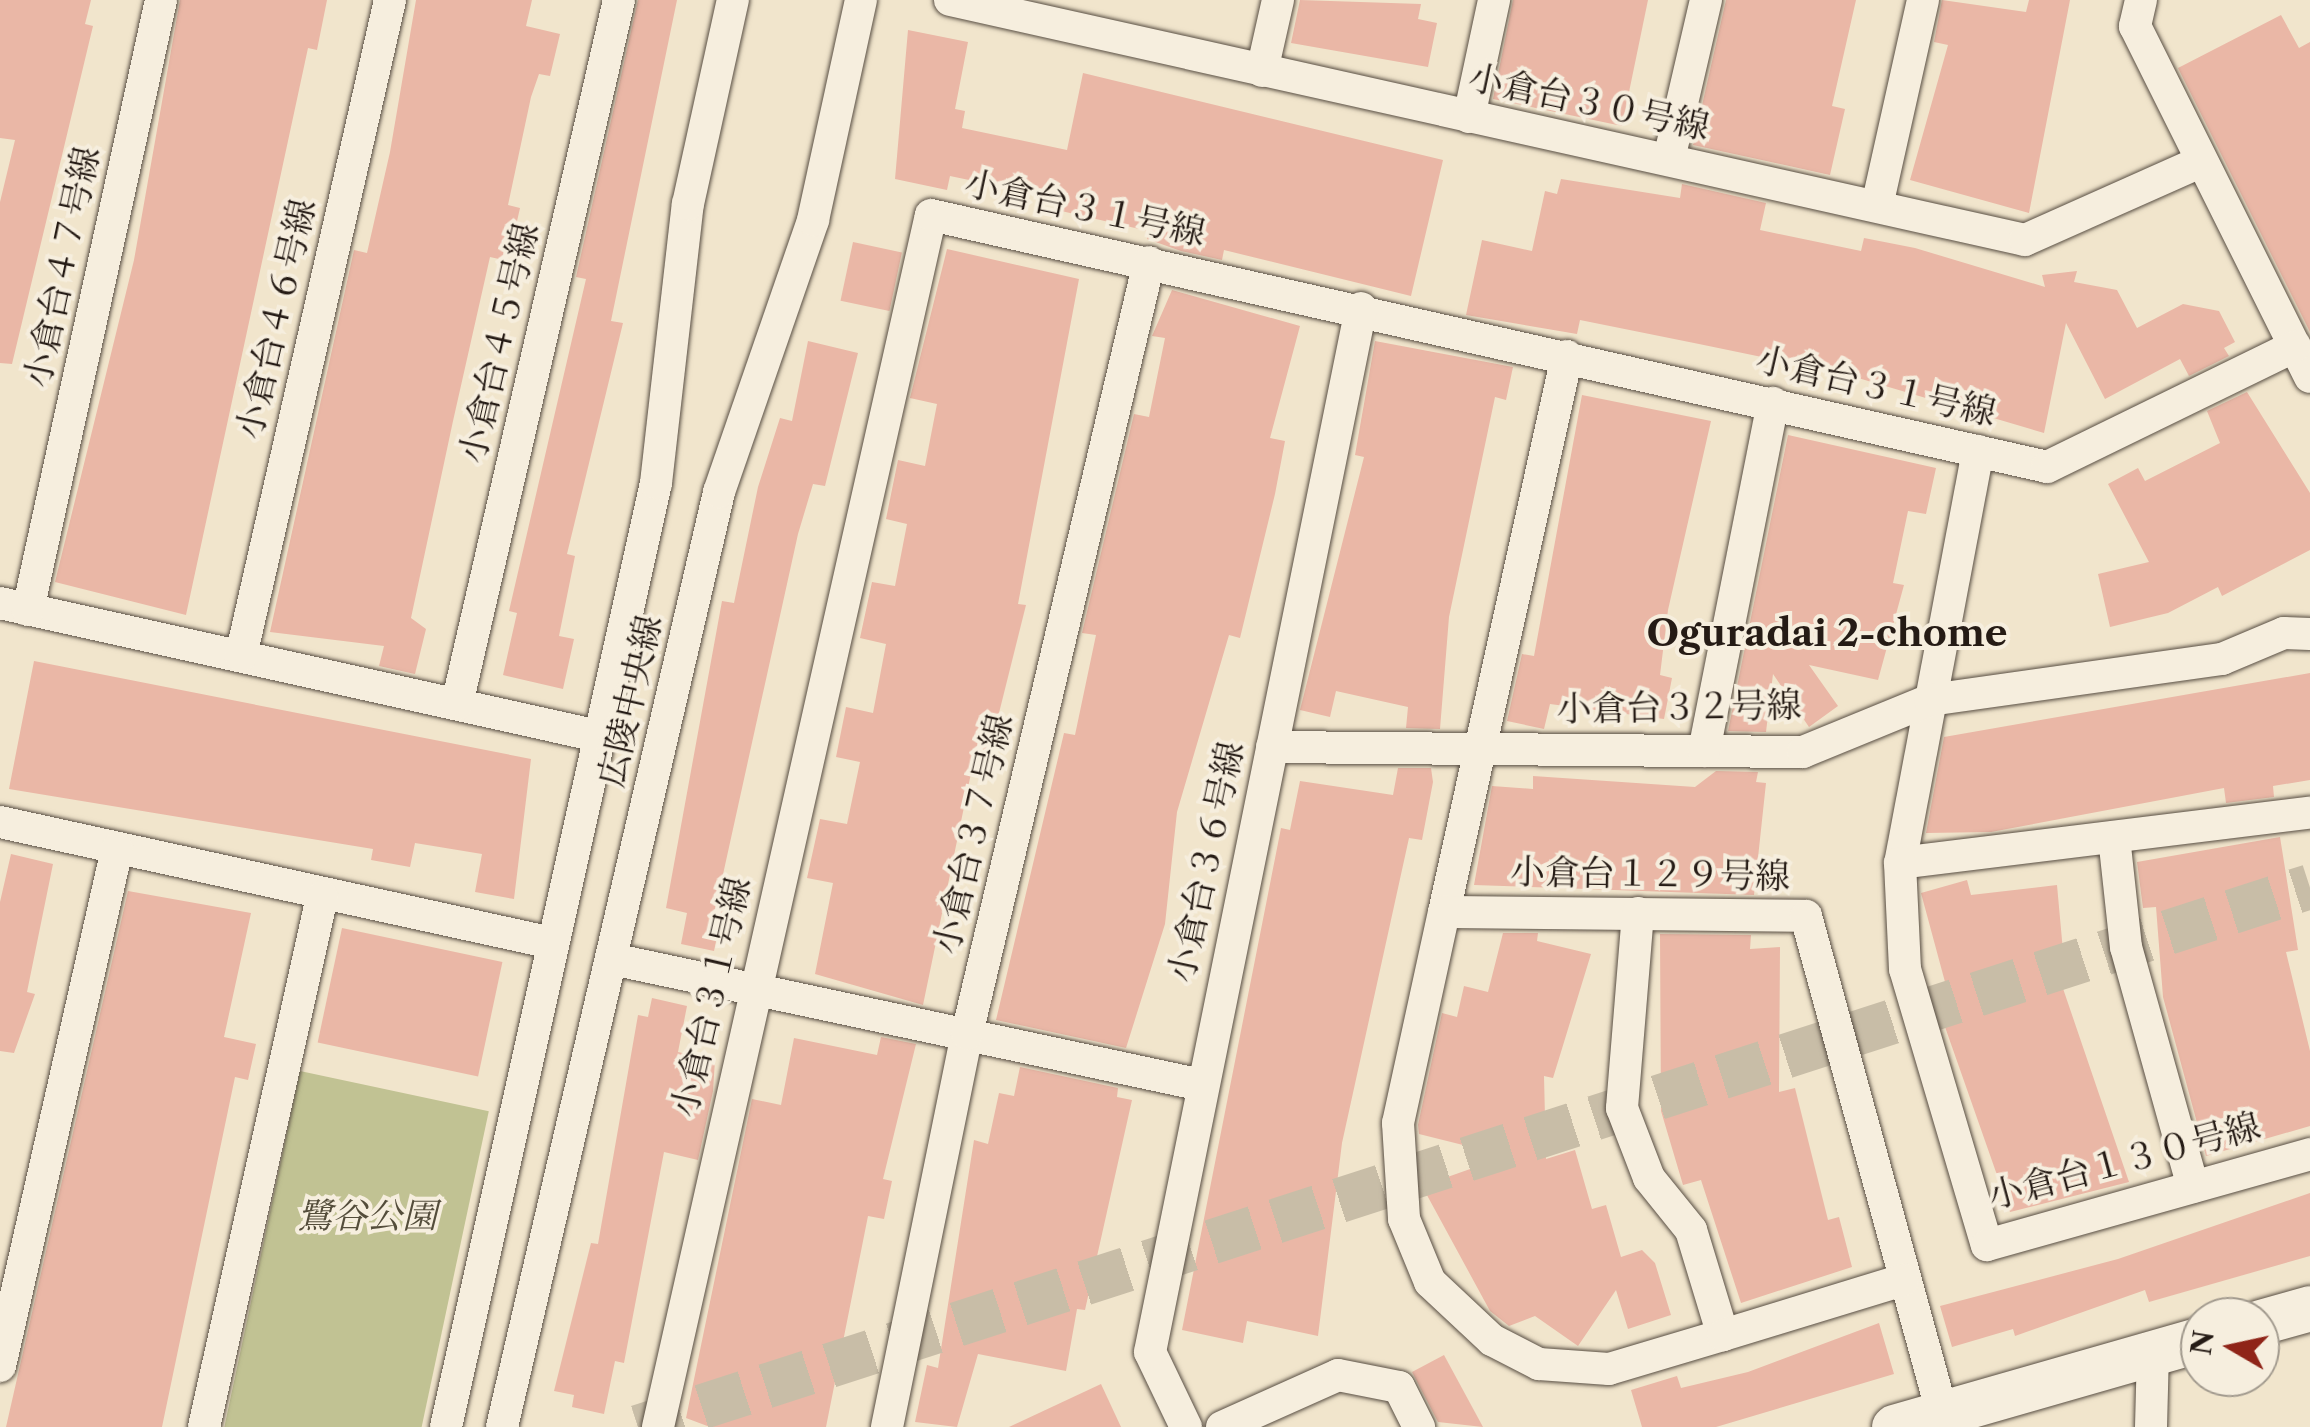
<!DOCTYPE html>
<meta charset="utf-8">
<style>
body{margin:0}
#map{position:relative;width:2310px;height:1427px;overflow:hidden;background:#f1e5cc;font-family:"Libre Caslon Text","Noto Serif JP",serif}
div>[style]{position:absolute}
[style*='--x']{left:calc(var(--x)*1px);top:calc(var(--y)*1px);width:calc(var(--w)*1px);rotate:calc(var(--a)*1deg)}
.green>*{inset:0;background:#c1c293;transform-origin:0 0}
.building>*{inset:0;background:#eab7a6;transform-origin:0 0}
.secondary-tunnel>*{height:45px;margin-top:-22.5px;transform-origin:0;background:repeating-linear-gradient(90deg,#c8bda7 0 45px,transparent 0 67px)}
.roads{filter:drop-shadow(0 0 2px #584e43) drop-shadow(0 0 2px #584e43)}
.street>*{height:32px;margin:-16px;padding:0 16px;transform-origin:16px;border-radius:16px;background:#f6eede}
.secondary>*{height:45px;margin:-22.5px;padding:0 22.5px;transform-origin:22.5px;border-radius:22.5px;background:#f6eede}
span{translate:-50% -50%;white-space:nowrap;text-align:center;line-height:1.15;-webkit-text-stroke:8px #f6eede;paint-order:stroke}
.street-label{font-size:35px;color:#251b15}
.park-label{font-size:35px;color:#544d3b;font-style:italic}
.neighbourhood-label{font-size:38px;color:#251b15;font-weight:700}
.north{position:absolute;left:2180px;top:1297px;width:100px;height:100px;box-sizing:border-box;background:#f6eede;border:2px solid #a29a8e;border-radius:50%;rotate:279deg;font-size:28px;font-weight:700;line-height:40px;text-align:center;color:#251b15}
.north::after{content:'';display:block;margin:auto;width:35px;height:45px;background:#8f2418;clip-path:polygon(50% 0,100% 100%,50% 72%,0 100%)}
</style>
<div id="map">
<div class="green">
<i style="left:300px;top:1071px;width:193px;height:364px;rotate:12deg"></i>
</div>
<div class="building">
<i style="clip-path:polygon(0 0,91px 0,85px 24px,93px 26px,12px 364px,0 363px,0 202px,15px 140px,0 138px)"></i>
<i style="clip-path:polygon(180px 0,327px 0,317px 50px,308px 48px,186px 615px,55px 582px,134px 260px)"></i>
<i style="clip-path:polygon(416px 0,532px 0,526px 26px,560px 34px,550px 76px,539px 74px,531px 97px,508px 205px,520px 208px,508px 261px,490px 257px,453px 421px,411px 618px,426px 629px,415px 674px,379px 666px,384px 646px,270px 632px,354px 250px,367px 253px,390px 152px)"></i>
<i style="clip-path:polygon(638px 0,677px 0,611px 321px,623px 323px,567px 554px,575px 556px,559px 636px,574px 639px,563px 689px,503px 675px,517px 613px,509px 611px,586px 279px,576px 277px)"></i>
<i style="clip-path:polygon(1300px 0,1421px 4px,1418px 19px,1437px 23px,1428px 67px,1291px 43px)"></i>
<i style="clip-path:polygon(1513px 0,1648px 0,1622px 126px,1493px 99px)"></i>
<i style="clip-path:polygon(1726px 0,1856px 0,1832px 106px,1845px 109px,1830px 175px,1693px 145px)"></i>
<i style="clip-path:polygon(1942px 0,2026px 12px,2029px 0,2070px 0,2029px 213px,1910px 180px,1948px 45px,1934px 42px)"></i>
<i style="clip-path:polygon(2281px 15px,2299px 48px,2310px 42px,2310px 332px,2178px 68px)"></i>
<i style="clip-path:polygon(908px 30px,968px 42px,955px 109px,965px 111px,962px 128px,1067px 150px,1083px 73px,1443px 160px,1411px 296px,1224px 250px,1222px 260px,1181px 251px,1147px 239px,1148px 231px,1057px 210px,1059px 199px,950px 176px,947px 190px,895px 179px)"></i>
<i style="clip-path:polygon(1561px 179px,1680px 198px,1682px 184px,1766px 203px,1760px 230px,1861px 251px,1864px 238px,1915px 248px,2045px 287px,2042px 275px,2077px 271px,2074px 282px,2117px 290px,2137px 328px,2183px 304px,2219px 311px,2235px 342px,2224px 348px,2229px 356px,2189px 376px,2180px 359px,2105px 399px,2066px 323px,2044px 433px,1848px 375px,1699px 344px,1580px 320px,1577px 334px,1466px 315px,1482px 240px,1532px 251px,1545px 191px,1557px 194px)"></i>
<i style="left:853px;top:242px;width:50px;height:60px;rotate:12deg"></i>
<i style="clip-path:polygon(947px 249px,1079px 279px,1018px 604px,1026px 605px,988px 757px,975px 754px,923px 1005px,815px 974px,833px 883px,807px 878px,820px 819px,847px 824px,860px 762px,836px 757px,846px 707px,873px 713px,886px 644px,860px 638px,872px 582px,895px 586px,907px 524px,886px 519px,898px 460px,925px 466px,937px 404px,910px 398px)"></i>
<i style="clip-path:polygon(1172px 290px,1300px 326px,1270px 438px,1285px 441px,1275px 494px,1240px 638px,1229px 635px,1177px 812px,1165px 924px,1126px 1048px,996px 1020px,1064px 733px,1075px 735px,1096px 635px,1082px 633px,1134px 414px,1149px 417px,1165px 338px,1152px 336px)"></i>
<i style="clip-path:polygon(808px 341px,858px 353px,825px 486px,813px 484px,798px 534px,720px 888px,727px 889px,714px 951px,681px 944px,687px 913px,666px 908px,722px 601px,734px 603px,758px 487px,780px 418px,792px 421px)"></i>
<i style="clip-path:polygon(1375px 341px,1513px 367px,1506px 400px,1495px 397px,1449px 617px,1440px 729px,1406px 728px,1408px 707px,1336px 691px,1330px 717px,1300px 710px,1364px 457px,1355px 455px)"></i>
<i style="clip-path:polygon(2247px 392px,2310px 493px,2310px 550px,2222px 596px,2218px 587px,2168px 613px,2110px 627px,2098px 574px,2149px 562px,2108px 484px,2138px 468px,2145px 481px,2220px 443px,2207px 411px)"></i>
<i style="clip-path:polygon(1582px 395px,1711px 421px,1668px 610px,1660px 675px,1672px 678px,1664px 719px,1550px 704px,1544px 729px,1507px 721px,1522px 654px,1534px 656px)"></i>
<i style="clip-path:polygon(1788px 435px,1936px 468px,1926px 514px,1908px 511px,1893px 583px,1904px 585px,1878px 680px,1809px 665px,1838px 706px,1809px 727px,1773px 674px,1766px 732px,1728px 731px)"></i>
<i style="clip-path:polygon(34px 661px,531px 759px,514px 899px,475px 892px,482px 854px,415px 843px,410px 867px,371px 860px,373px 849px,9px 789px)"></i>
<i style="clip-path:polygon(2310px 673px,2310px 780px,2273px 786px,2274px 797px,2226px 803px,2224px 788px,1991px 832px,1926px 833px,1944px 737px)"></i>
<i style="clip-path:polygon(1398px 768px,1431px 768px,1433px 782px,1422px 840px,1409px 838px,1342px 1143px,1318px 1336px,1247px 1321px,1243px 1343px,1182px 1330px,1281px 828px,1290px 830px,1300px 781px,1393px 795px)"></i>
<i style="clip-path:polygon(1716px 771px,1758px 772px,1756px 782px,1766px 783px,1754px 895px,1474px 885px,1492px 786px,1533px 789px,1533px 776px,1695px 787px)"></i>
<i style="clip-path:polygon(2280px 837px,2298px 950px,2286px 952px,2310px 1051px,2310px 1126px,2206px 1156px,2163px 997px,2156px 907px,2143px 908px,2137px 862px)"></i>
<i style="clip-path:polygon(11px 854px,53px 864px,27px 992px,35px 994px,14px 1053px,0 1051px,0 902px)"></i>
<i style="clip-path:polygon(1967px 880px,1971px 895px,2057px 885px,2064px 962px,2055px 965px,2129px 1182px,2010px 1212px,1931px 987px,1945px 982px,1921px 893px)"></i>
<i style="clip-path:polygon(128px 891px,251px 913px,224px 1037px,256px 1044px,248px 1080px,235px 1077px,162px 1427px,6px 1427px)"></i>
<i style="left:342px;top:928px;width:164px;height:117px;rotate:12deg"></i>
<i style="clip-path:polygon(1503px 933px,1538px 933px,1537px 941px,1591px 954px,1553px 1078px,1544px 1076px,1546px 1159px,1575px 1150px,1592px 1209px,1606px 1205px,1621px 1257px,1642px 1250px,1655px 1263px,1671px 1315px,1628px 1329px,1616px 1290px,1578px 1346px,1535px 1316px,1509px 1326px,1490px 1311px,1422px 1186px,1507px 1156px,1419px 1134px,1418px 1125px,1442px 1013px,1457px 1017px,1464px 986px,1488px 992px)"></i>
<i style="clip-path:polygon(1660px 934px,1751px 935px,1750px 949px,1780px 947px,1779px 1092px,1795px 1088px,1828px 1220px,1839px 1217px,1852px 1267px,1741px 1303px,1701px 1180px,1683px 1185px,1661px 1111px)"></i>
<i style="clip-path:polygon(652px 998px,687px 1006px,678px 1052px,715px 1060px,713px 1091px,698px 1160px,664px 1152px,624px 1363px,615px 1361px,604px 1414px,572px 1407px,574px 1395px,554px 1391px,591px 1243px,598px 1244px,638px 1015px,648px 1017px)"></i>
<i style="clip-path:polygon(881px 1037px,916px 1044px,883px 1179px,892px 1181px,884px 1219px,868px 1216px,826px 1427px,710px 1427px,686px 1418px,752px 1099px,781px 1105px,794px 1038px,877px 1055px)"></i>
<i style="clip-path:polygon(1020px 1067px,1118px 1088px,1117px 1097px,1132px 1100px,1085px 1310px,1077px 1309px,1066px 1371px,978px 1354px,957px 1427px,915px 1422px,927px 1365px,938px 1368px,974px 1140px,988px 1144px,999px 1093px,1014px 1096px)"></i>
<i style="clip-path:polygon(2310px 1193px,2310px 1256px,2149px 1302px,2145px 1290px,2015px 1336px,2013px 1329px,1952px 1347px,1940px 1306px,2118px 1259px)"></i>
<i style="clip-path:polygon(1879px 1323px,1894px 1374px,1716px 1427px,1642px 1427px,1631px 1390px,1677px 1376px,1681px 1388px,1748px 1372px)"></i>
<i style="clip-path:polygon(1444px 1355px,1483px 1427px,1438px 1422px,1412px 1372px)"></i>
<i style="clip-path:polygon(1101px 1384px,1121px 1427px,1009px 1427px)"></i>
</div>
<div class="secondary-tunnel">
<i style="--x:638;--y:1427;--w:1757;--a:-17.93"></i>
</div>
<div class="roads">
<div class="street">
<i style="--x:950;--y:0;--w:1101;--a:12.59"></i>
<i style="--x:2025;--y:240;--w:192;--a:-24"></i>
<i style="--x:2141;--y:0;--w:27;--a:103"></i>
<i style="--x:2135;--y:26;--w:392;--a:63.5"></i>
<i style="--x:1262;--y:71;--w:73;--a:-77.3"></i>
<i style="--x:1469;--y:117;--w:120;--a:-77.9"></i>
<i style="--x:1669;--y:159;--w:163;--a:-76.9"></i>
<i style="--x:1877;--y:206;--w:211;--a:-77.4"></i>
<i style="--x:1567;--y:356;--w:569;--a:102.47"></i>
<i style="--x:1444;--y:912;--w:362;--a:0.6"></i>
<i style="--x:1806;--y:916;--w:530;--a:74.68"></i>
<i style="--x:1978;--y:451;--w:419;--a:100.7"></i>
<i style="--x:1900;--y:863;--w:413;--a:-7"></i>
<i style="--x:0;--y:603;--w:613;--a:12.54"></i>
<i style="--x:28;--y:610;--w:624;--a:-77.7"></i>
<i style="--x:241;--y:656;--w:673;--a:-77.2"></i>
<i style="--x:457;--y:704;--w:722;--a:-77.04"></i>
<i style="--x:1272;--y:747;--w:531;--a:0.54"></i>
<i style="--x:1803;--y:752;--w:137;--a:-22.3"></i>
<i style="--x:1930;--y:700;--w:295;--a:-8"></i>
<i style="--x:2222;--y:659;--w:67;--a:-22.8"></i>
<i style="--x:2284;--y:633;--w:26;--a:2"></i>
<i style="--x:1704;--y:751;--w:355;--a:-78.8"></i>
<i style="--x:0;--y:822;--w:565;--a:12.36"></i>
<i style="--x:2114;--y:837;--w:111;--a:83.8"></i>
<i style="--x:2126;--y:947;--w:249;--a:74.4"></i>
<i style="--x:1900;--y:863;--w:106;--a:87.3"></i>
<i style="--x:1905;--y:969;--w:288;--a:73.5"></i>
<i style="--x:1987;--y:1245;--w:336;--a:-15.7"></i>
<i style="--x:1444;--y:912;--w:216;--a:102.3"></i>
<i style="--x:1398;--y:1123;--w:96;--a:86.4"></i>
<i style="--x:1404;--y:1219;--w:68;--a:67.6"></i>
<i style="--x:1430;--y:1282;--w:85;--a:43.1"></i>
<i style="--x:1492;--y:1340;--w:53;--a:27.1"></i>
<i style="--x:1539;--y:1364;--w:70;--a:4.1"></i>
<i style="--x:1609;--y:1369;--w:119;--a:-16.6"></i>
<i style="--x:1638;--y:913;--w:196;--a:94.7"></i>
<i style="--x:1622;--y:1108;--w:75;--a:68.9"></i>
<i style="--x:1649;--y:1178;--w:67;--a:51.1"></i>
<i style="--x:1691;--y:1230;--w:110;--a:73.1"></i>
<i style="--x:1723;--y:1335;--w:188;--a:-17"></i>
<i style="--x:612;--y:959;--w:598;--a:12.06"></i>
<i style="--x:0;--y:1366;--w:530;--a:-77.25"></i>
<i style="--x:204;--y:1427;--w:543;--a:-77.45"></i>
<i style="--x:446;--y:1427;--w:967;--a:-77.46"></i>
<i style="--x:656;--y:483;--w:281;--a:-83.5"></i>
<i style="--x:688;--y:204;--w:209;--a:-77.6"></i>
<i style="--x:502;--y:1427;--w:960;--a:-76.93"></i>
<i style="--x:719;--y:492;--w:288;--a:-70.9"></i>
<i style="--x:813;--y:220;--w:225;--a:-77.7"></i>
<i style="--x:658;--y:1427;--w:1242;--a:-77.31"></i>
<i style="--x:931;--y:215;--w:1144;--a:12.72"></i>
<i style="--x:2047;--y:467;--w:276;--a:-26"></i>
<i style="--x:887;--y:1427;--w:401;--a:-78.5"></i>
<i style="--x:967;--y:1034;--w:793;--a:-76.73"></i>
<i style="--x:1186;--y:1427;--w:83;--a:-115.6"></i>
<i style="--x:1150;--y:1352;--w:1065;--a:-78.57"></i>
<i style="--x:1222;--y:1427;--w:127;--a:-24.1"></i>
<i style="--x:1338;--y:1375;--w:62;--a:11.1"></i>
<i style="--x:1399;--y:1387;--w:45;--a:63.4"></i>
<i style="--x:2151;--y:1427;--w:74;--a:-88.5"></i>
</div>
<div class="secondary">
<i style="--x:2260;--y:1322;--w:52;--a:-15.6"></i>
<i style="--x:1894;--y:1427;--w:318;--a:-16"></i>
</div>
</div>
<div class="street-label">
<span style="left:1589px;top:102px;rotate:12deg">小倉台３０号線</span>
<span style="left:1085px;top:208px;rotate:12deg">小倉台３１号線</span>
<span style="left:62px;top:267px;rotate:-78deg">小倉台４７号線</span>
<span style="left:276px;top:319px;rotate:-77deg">小倉台４６号線</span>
<span style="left:499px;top:343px;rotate:-77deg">小倉台４５号線</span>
<span style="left:1876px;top:386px;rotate:13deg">小倉台３１号線</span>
<span style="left:630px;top:701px;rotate:-77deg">広陵中央線</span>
<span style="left:1679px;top:707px;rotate:-1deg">小倉台３２号線</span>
<span style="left:973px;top:834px;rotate:-77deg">小倉台３７号線</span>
<span style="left:1206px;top:862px;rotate:-78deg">小倉台３６号線</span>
<span style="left:1650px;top:874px;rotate:1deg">小倉台１２９号線</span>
<span style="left:711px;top:997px;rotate:-77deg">小倉台３１号線</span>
<span style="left:2124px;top:1161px;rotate:-15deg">小倉台１３０号線</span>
</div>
<div class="park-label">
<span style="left:367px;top:1216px">鷺谷公園</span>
</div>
<div class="neighbourhood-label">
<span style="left:1827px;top:633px">Oguradai 2-chome</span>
</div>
<div class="north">N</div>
</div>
